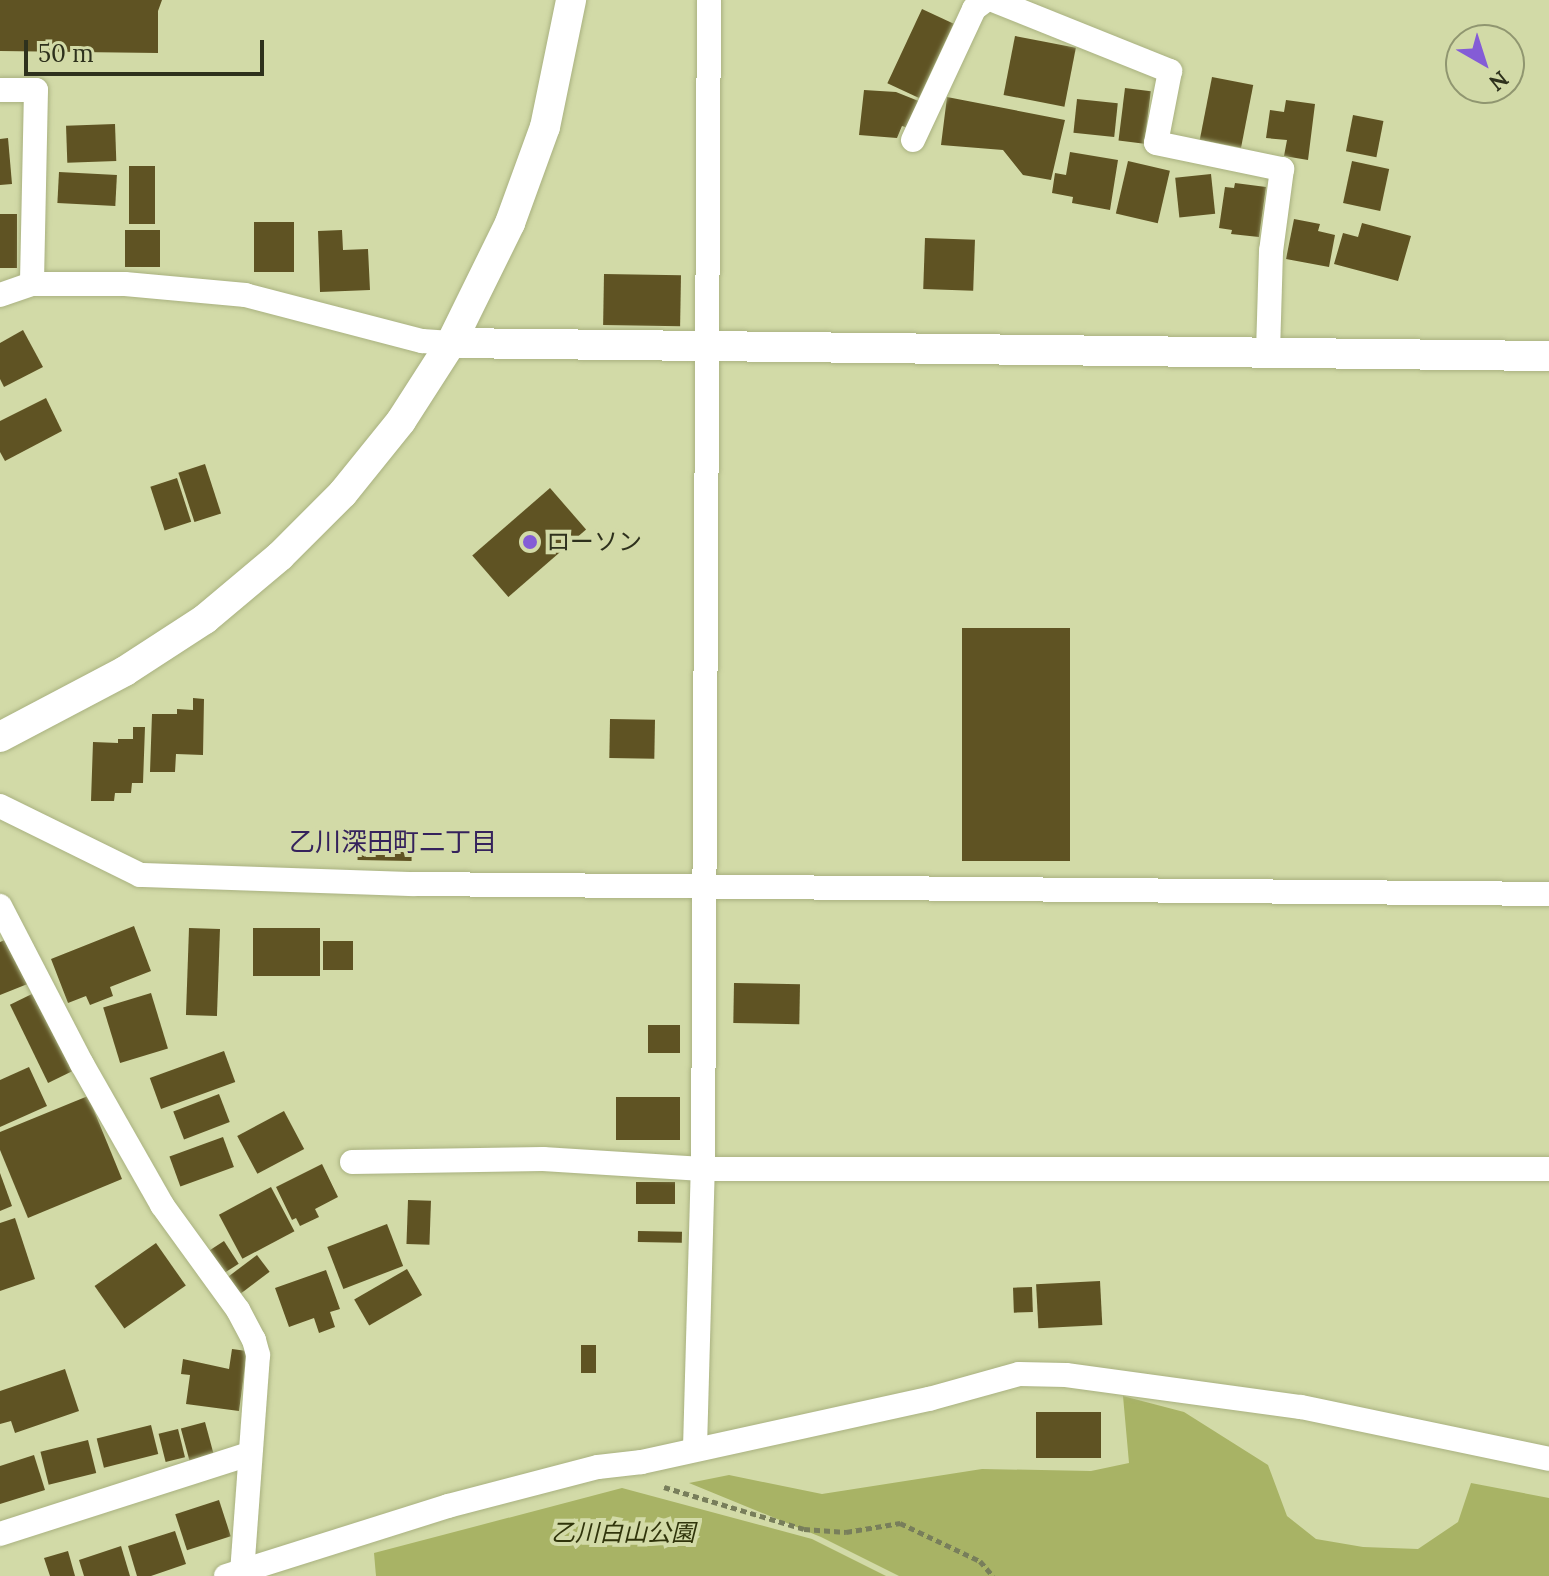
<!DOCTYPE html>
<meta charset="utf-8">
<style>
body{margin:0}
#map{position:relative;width:1549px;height:1576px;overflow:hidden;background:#d2daa7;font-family:Lora,"Noto Sans JP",serif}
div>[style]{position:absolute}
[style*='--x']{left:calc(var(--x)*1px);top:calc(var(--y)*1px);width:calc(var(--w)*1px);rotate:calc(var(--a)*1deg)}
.green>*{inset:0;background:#a8b365}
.building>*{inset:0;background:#5f5323;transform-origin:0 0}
.path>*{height:5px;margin-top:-2.5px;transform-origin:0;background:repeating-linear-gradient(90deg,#787e5b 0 6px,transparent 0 10px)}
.roads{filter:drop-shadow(0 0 2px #a9b180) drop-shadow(0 0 2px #a9b180)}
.minor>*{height:24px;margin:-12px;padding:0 12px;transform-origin:12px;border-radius:12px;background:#fff}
.tertiary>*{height:30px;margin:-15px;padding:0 15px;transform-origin:15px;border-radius:15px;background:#fff}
.dots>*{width:22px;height:22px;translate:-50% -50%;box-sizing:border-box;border:4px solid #d2daa7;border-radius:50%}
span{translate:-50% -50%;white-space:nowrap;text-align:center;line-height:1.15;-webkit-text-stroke:8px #d2daa7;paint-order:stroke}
.poi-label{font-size:24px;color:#2e311d}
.left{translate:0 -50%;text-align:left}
.park-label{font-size:24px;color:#30340b;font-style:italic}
.neighbourhood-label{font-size:26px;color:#35225c}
.north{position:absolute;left:1445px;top:24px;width:80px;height:80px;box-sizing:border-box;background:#d2daa7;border:2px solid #909670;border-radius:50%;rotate:141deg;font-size:22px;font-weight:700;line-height:32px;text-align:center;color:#2e311d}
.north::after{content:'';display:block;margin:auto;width:28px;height:36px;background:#845cd6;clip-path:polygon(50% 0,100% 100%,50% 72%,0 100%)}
.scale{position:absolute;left:24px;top:40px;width:240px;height:36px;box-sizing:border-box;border:4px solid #2e311d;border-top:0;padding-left:10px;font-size:24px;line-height:28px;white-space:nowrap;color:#2e311d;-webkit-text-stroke:6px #d2daa7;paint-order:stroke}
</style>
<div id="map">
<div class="green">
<i style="clip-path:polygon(1123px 1396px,1184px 1412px,1268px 1465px,1287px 1516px,1316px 1539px,1363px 1547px,1418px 1549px,1458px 1522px,1471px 1483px,1549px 1498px,1549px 1576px,899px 1576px,821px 1537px,689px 1483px,729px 1475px,822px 1494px,982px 1469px,1091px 1471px,1129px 1463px)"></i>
<i style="clip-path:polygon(622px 1488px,812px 1539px,886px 1576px,376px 1576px,374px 1553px)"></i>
</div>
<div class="building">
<i style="clip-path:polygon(0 0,162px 0,158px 11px,158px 53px,0 51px)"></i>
<i style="left:922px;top:9px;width:35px;height:82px;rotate:25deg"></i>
<i style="left:1015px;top:36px;width:62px;height:60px;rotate:11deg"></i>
<i style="left:1212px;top:77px;width:42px;height:64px;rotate:11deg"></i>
<i style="left:1125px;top:88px;width:26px;height:53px;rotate:7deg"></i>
<i style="clip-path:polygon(864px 90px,896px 92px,921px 102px,911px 129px,902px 126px,897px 138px,859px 135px)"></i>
<i style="clip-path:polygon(947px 97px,1065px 120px,1051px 180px,1023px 175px,1003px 150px,941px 145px)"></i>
<i style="left:1077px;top:99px;width:41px;height:34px;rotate:6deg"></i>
<i style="clip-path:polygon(1286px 100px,1315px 104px,1308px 160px,1284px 156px,1287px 140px,1266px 138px,1270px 110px,1284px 112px)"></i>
<i style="left:1353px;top:115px;width:31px;height:37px;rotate:11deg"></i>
<i style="left:115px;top:124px;width:37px;height:49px;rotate:88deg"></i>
<i style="clip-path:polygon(8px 138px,12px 184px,0 185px,0 139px)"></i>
<i style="clip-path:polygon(1070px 152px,1118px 160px,1110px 210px,1072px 203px,1073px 197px,1052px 193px,1055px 173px,1066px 175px)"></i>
<i style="left:1128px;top:161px;width:43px;height:54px;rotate:13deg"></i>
<i style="left:1352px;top:161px;width:38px;height:43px;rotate:12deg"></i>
<i style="left:155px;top:166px;width:58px;height:26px;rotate:90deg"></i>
<i style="left:59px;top:172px;width:58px;height:31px;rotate:3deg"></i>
<i style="left:1211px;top:174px;width:40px;height:36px;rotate:84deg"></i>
<i style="clip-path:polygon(1235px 183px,1266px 187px,1259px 237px,1231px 234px,1232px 230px,1219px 228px,1225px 187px,1234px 188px)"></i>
<i style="left:0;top:214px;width:17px;height:54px"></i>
<i style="clip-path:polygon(1294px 219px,1320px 224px,1318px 231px,1335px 235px,1329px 267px,1286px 259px)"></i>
<i style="left:294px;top:222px;width:50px;height:40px;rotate:90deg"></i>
<i style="clip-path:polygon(1362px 223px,1411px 236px,1398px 281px,1334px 264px,1343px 233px,1358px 237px)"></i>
<i style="left:125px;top:230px;width:35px;height:37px"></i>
<i style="clip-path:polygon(342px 230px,343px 250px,368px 249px,370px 290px,320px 292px,318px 231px)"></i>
<i style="left:925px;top:238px;width:50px;height:51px;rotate:2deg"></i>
<i style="left:604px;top:274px;width:77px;height:51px;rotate:1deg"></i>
<i style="clip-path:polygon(23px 330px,43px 367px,4px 387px,0 379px,0 343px)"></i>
<i style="clip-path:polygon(46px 398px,62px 431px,5px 461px,0 452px,0 421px)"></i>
<i style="left:205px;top:464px;width:52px;height:28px;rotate:72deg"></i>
<i style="left:177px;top:478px;width:46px;height:28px;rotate:72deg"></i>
<i style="left:550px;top:488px;width:55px;height:103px;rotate:49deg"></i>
<i style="left:1070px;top:628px;width:233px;height:108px;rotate:90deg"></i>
<i style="clip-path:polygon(193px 698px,204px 699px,203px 755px,176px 754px,175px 772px,150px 772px,152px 714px,177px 714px,177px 709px,193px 710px)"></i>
<i style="left:610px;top:719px;width:45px;height:39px;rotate:1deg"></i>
<i style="clip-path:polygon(133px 727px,145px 727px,143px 783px,132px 783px,131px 793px,115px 793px,114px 801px,91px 801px,93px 742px,118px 743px,118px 739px,133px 739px)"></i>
<i style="left:358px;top:834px;width:54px;height:26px;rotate:1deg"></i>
<i style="clip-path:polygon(134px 926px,151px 971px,110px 987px,113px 996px,90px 1005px,86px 996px,68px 1003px,51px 959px)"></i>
<i style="left:189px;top:928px;width:31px;height:87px;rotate:2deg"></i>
<i style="left:320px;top:928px;width:48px;height:67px;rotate:90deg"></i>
<i style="clip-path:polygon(12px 937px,30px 983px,0 995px,0 942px)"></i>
<i style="left:353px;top:941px;width:29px;height:30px;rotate:90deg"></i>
<i style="left:734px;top:983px;width:66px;height:40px;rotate:1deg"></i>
<i style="left:36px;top:992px;width:87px;height:29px;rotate:64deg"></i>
<i style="left:151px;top:993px;width:58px;height:50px;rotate:73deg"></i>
<i style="left:680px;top:1025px;width:28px;height:32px;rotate:90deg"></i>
<i style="left:224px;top:1051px;width:33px;height:79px;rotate:70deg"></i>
<i style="clip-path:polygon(29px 1067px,47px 1106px,0 1127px,0 1080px)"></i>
<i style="left:219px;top:1094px;width:30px;height:49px;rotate:69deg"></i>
<i style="clip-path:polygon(88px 1096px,122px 1179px,28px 1218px,0 1150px,0 1132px)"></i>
<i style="left:616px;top:1097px;width:64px;height:43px"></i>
<i style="left:284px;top:1111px;width:43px;height:53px;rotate:62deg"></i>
<i style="left:223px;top:1137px;width:32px;height:57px;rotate:70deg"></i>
<i style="clip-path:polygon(322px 1164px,338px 1197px,315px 1209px,319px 1217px,300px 1226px,296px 1218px,292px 1220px,276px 1187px)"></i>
<i style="clip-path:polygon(0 1173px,12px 1206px,0 1211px)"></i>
<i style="left:636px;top:1182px;width:39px;height:22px"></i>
<i style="left:271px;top:1187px;width:50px;height:59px;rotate:62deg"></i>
<i style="left:408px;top:1200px;width:23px;height:44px;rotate:2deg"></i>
<i style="clip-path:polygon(15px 1218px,35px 1279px,0 1291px,0 1223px)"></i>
<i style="left:387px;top:1224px;width:45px;height:64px;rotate:69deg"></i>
<i style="left:638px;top:1231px;width:44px;height:11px;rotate:1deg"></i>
<i style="left:224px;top:1241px;width:27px;height:17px;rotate:57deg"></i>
<i style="left:156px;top:1243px;width:52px;height:75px;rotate:55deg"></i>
<i style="left:257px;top:1255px;width:21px;height:39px;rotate:53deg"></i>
<i style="left:407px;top:1269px;width:30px;height:61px;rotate:60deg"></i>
<i style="clip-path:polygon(326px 1270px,340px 1309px,330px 1312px,335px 1327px,319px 1333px,314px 1318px,289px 1327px,275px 1288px)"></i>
<i style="left:1100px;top:1281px;width:44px;height:64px;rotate:87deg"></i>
<i style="left:1032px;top:1287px;width:25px;height:19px;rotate:88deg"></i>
<i style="left:581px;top:1345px;width:15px;height:28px"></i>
<i style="clip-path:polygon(232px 1349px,247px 1351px,239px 1411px,186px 1404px,190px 1375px,181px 1374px,183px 1359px,229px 1369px)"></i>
<i style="clip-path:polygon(65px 1369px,79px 1411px,15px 1433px,11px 1421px,0 1424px,0 1391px)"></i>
<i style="left:1036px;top:1412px;width:65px;height:46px"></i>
<i style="left:205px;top:1422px;width:34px;height:25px;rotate:75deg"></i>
<i style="left:151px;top:1425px;width:30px;height:56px;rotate:76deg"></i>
<i style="left:178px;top:1429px;width:29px;height:20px;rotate:76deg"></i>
<i style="left:88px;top:1440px;width:34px;height:49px;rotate:76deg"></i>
<i style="clip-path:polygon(34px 1455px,45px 1490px,0 1504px,0 1466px)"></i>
<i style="left:219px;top:1500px;width:38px;height:46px;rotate:72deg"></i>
<i style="clip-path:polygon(175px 1531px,186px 1564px,151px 1576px,137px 1576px,128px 1546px)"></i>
<i style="clip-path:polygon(121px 1546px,130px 1576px,84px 1576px,79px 1560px)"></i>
<i style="clip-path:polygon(68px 1551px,75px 1576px,50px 1576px,44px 1558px)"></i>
</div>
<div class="path">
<i style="--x:664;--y:1487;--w:146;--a:16.7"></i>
<i style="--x:804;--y:1529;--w:42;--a:4.1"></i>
<i style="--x:846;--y:1532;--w:55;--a:-9.5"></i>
<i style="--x:900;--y:1523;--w:89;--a:25.4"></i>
<i style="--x:980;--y:1561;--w:20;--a:49"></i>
</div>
<div class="roads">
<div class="minor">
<i style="--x:993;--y:0;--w:191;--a:21.9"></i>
<i style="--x:1170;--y:71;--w:73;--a:101"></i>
<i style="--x:1156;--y:143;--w:129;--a:11.7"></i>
<i style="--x:1282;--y:169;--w:83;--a:97.6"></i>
<i style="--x:1271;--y:251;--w:104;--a:91.7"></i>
<i style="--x:0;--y:90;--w:36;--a:0"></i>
<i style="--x:36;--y:90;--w:194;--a:91.2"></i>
<i style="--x:913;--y:140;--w:145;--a:-65"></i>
<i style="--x:974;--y:9;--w:15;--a:-37"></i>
<i style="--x:0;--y:295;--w:34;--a:-19"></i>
<i style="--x:32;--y:284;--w:93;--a:0"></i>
<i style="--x:125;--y:284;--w:121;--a:5.2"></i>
<i style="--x:245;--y:295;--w:183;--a:14.6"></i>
<i style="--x:422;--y:341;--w:29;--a:4"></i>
<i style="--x:0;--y:806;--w:156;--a:26.2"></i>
<i style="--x:140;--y:875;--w:272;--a:1.9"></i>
<i style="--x:412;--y:884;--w:1137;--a:0.5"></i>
<i style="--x:0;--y:906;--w:178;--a:62.6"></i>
<i style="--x:82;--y:1064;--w:162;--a:60.4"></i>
<i style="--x:162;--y:1205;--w:130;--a:54.1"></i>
<i style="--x:238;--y:1310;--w:34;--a:62"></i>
<i style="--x:254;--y:1340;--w:16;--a:75"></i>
<i style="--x:258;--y:1355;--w:217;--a:94.2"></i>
<i style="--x:352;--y:1162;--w:191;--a:-0.9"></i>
<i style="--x:543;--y:1159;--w:160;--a:3.6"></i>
<i style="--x:703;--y:1169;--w:846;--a:0"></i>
<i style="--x:695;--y:1448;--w:279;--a:-88.4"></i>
<i style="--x:703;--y:1169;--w:1169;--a:-89.71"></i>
<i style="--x:0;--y:1534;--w:262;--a:-17.8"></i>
<i style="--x:226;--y:1576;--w:233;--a:-17.5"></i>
<i style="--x:448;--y:1506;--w:155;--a:-14.6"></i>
<i style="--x:598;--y:1467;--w:44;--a:-6.5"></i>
<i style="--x:642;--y:1462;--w:294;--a:-12.4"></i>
<i style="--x:929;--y:1399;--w:93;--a:-15.5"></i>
<i style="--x:1019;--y:1374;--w:47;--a:1.2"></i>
<i style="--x:1066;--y:1375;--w:237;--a:7.8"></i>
<i style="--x:1301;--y:1407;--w:253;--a:11.8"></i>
</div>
<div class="tertiary">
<i style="--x:451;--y:343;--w:1098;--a:0.68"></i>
<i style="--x:0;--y:737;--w:141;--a:-27.8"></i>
<i style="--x:125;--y:671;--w:95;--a:-33"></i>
<i style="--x:205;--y:619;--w:98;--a:-40"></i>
<i style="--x:280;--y:556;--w:89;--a:-45"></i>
<i style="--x:343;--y:493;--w:92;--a:-51.1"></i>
<i style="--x:401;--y:421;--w:93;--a:-57.3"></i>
<i style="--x:451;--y:343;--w:134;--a:-63.8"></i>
<i style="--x:510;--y:223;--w:102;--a:-70"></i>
<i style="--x:545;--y:127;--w:130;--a:-78.4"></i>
</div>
</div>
<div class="dots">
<i style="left:530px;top:542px;background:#845cd6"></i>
</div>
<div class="poi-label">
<span class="left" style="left:546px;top:542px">ローソン</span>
</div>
<div class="park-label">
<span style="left:623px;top:1533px">乙川白山公園</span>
</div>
<div class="neighbourhood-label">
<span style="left:393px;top:842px">乙川深田町二丁目</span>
</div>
<div class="north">N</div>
<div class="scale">50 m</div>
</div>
